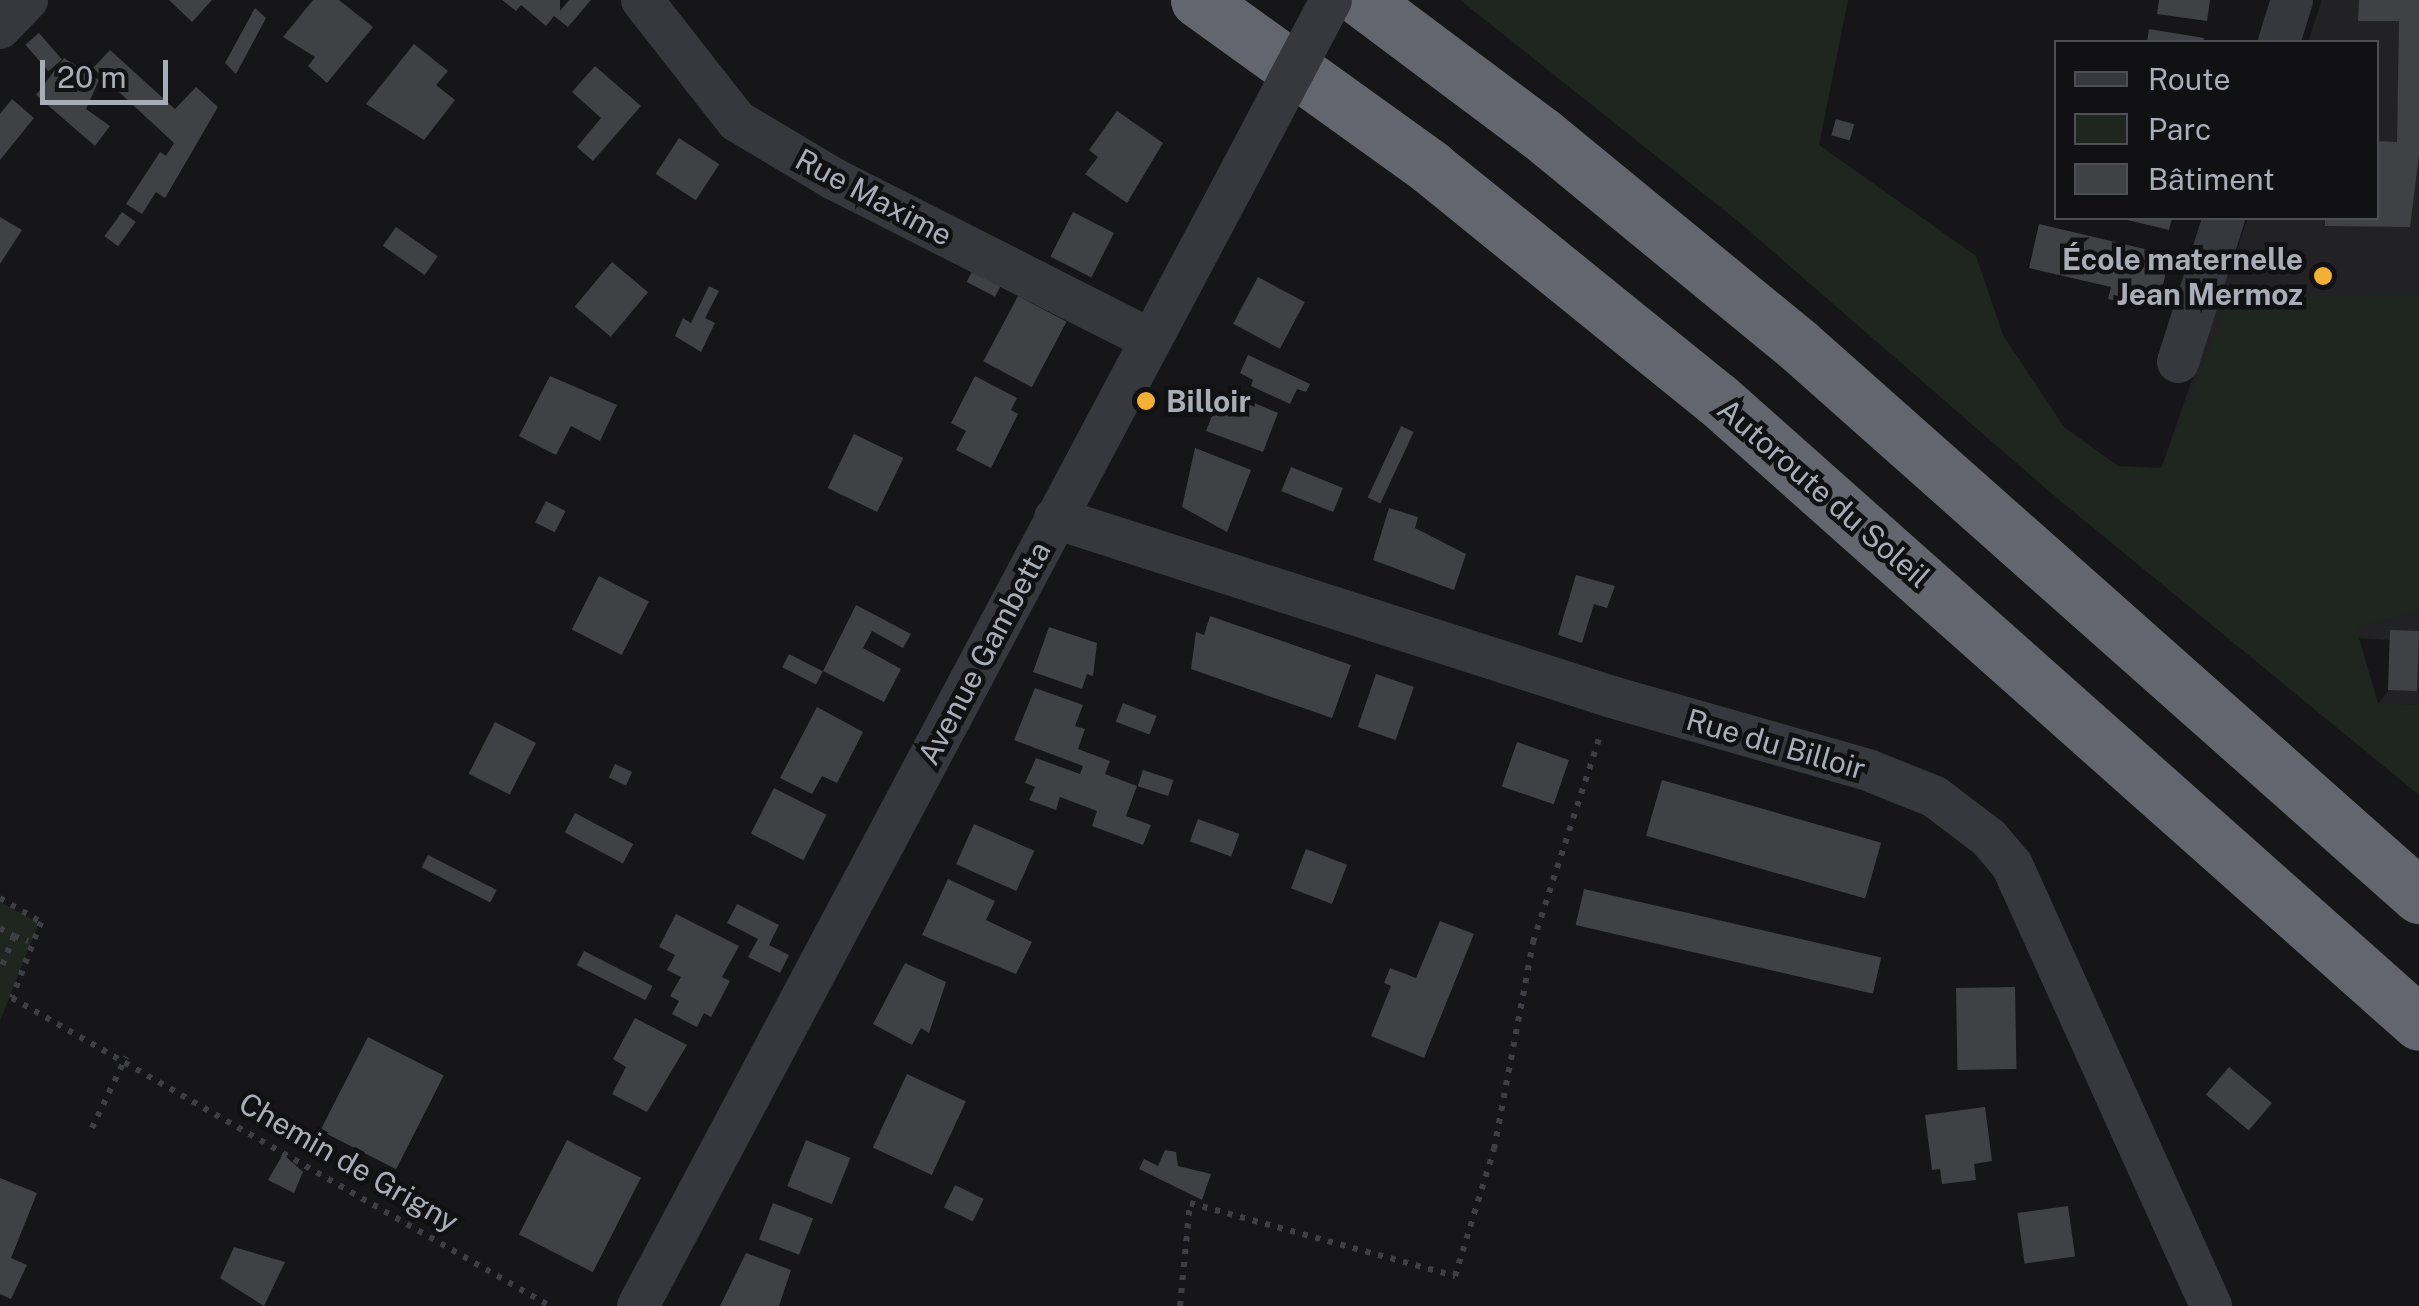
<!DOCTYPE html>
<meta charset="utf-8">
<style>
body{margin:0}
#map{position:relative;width:2419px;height:1306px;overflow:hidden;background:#161618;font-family:"Public Sans",sans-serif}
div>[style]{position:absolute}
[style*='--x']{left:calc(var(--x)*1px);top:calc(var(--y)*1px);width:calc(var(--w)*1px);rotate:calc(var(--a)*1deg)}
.built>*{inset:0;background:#222225}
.green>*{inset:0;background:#1e261f}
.building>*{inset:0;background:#404145;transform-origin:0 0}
.path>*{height:6px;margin-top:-3px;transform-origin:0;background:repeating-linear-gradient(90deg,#3d3f44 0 5px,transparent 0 13px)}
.minor>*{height:42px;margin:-21px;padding:0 21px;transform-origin:21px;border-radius:21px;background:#37383d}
.highway>*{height:55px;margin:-27.5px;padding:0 27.5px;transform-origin:27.5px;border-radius:27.5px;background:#63666e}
.minor-bridge>*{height:42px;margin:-21px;padding:0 21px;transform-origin:21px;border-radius:21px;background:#37383d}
.dots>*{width:28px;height:28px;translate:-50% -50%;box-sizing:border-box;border:5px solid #111113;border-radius:50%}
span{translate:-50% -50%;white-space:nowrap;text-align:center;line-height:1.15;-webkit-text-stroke:9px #111113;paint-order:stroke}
.street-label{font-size:30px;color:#a8adb8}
.poi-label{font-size:30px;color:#a8adb8;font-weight:700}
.right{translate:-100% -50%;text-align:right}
.left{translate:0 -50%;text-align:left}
.legend{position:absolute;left:2054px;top:40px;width:325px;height:180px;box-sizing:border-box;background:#111113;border:2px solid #4d4f55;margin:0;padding:12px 18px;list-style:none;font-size:30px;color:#a8adb8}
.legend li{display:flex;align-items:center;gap:20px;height:50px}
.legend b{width:50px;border:2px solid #4d4f55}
.scale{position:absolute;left:40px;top:60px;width:128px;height:45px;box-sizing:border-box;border:5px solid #a8adb8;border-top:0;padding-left:12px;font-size:30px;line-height:35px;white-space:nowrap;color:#a8adb8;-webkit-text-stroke:8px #111113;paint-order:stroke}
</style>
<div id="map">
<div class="built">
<i style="clip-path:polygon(2322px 0,2419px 0,2419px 705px,2378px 704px,2389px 690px,2390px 640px,2325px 636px,2161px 469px,2248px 218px,2376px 218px,2376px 42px,2308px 42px)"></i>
</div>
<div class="green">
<i style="clip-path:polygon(1460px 0,1848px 0,1819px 145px,1976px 256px,2003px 335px,2064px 427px,2118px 466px,2161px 468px,2230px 298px,2419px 294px,2419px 610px,2356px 628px,2378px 703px,2419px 705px,2419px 795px,2052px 494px,1739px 222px)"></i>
<i style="clip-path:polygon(0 902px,39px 923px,0 1021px)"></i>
</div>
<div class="building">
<i style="clip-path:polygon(169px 0,212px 0,192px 22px)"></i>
<i style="clip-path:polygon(313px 0,339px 0,373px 27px,327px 83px,308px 66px,315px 57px,283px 37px)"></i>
<i style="clip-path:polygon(502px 0,560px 0,560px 11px,569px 0,591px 0,568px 27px,554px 16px,546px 26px,521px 5px,516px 11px)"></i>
<i style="clip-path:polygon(2159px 0,2210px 0,2207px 21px,2157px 14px)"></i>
<i style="clip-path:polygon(2359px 0,2419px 0,2419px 155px,2410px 227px,2325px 226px,2325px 218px,2376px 218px,2376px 141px,2397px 142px,2399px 21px,2358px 21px)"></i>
<i style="clip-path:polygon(255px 8px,266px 18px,236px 74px,225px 63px)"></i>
<i style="clip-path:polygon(2149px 29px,2204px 38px,2203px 42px,2147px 42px)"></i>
<i style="left:39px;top:33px;width:35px;height:18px;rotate:49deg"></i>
<i style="clip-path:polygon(414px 44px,448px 71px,436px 85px,455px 100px,424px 140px,366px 104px)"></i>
<i style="clip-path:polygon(110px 50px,175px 109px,196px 87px,218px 107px,165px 198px,156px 192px,142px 214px,126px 204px,160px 152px,166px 156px,174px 143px,93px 68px)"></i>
<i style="clip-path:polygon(64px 58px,99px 80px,86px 109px,110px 126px,95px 146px,36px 95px)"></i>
<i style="clip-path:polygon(595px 66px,641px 106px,593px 161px,577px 147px,601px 118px,572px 92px)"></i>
<i style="clip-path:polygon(12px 99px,34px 118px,0 160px,0 114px)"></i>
<i style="clip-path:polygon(1117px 111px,1163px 143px,1127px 203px,1085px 174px,1098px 157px,1089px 150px)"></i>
<i style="left:1836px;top:119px;width:19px;height:17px;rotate:16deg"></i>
<i style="left:679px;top:138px;width:48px;height:43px;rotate:33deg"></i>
<i style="left:122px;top:212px;width:17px;height:30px;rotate:36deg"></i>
<i style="left:1073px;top:212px;width:46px;height:50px;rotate:27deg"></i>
<i style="clip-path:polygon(0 217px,22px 230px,0 264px)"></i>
<i style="clip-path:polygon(2119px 218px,2172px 218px,2169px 230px)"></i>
<i style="clip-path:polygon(2039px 224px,2170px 255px,2160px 298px,2130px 292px,2127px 303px,2108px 299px,2111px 287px,2029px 268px)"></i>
<i style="left:396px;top:227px;width:51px;height:23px;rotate:35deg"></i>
<i style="left:612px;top:262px;width:47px;height:58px;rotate:40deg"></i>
<i style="left:976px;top:264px;width:32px;height:20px;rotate:28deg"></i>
<i style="left:1258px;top:277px;width:53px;height:53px;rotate:28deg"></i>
<i style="clip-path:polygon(709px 286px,719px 291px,705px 318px,715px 323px,701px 352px,675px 336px,683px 318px,691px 323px)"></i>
<i style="left:1018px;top:296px;width:55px;height:74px;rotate:28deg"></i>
<i style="clip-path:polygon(1248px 355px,1310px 384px,1306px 392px,1297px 389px,1290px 404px,1251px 386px,1253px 380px,1240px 373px)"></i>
<i style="clip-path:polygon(550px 376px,617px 405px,600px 441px,571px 426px,556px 455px,519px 436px)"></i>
<i style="clip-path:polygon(975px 376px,1017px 398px,1011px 410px,1018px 414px,991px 468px,956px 450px,966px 431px,951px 423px)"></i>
<i style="clip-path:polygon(1233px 394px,1278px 413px,1263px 452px,1206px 431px,1217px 403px,1227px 407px)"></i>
<i style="left:1401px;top:426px;width:14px;height:79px;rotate:25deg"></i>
<i style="left:854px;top:434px;width:55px;height:60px;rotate:26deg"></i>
<i style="clip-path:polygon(1195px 448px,1251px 470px,1227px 532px,1182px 507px)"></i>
<i style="left:1291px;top:467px;width:56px;height:26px;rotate:22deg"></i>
<i style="left:546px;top:501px;width:22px;height:24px;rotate:27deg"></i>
<i style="clip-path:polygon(1389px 508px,1418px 517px,1415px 528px,1466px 554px,1454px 590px,1373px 560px)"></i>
<i style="clip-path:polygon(1576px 575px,1615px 586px,1607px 608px,1594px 604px,1582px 643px,1558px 635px)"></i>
<i style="left:599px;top:576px;width:56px;height:60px;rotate:27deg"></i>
<i style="clip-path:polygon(856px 605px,911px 634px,903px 648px,872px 631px,863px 648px,901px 669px,884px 702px,823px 671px)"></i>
<i style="clip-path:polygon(1210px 616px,1351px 665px,1332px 718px,1191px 669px,1196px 632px,1204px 635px)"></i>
<i style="clip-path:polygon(1049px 627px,1097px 643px,1093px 676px,1087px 674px,1082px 689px,1033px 672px)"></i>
<i style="left:2390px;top:630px;width:29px;height:60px;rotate:2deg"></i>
<i style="left:789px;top:654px;width:38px;height:15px;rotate:27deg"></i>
<i style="left:1376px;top:674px;width:40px;height:56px;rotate:19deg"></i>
<i style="clip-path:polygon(1035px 688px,1083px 705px,1075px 726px,1085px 729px,1078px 749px,1110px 761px,1105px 774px,1137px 786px,1126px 816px,1151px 825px,1143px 845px,1092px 826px,1097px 811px,1060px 797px,1056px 810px,1029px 800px,1035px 787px,1025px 783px,1036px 758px,1080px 774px,1083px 766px,1014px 740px)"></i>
<i style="left:1123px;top:703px;width:36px;height:20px;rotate:21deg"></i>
<i style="clip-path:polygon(817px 707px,863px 732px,837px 783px,822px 776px,812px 794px,780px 778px)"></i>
<i style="left:495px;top:722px;width:46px;height:58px;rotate:27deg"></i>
<i style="left:1517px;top:742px;width:55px;height:47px;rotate:19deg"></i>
<i style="left:615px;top:764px;width:19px;height:15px;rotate:25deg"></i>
<i style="left:1143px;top:770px;width:32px;height:17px;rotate:18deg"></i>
<i style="left:1662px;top:780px;width:228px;height:58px;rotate:16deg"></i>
<i style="left:774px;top:788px;width:59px;height:51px;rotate:27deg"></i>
<i style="left:575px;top:813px;width:66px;height:22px;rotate:28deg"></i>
<i style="left:1198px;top:819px;width:44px;height:24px;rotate:20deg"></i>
<i style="left:974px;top:824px;width:66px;height:44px;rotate:24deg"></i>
<i style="left:1306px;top:849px;width:44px;height:42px;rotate:21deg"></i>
<i style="left:428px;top:855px;width:77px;height:14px;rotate:27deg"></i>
<i style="clip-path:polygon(948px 879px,995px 901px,986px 920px,1032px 942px,1016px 974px,922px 935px)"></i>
<i style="left:1584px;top:889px;width:305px;height:37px;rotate:13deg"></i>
<i style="clip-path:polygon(737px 904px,779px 925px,769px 945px,789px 955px,780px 973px,748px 957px,758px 939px,727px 923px)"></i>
<i style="clip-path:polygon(676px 914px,739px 946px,722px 977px,730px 981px,711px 1017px,704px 1013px,697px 1027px,672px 1014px,679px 1001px,670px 996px,681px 977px,667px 970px,675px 955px,659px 947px)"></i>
<i style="clip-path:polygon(1440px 921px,1474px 934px,1424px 1058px,1371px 1036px,1391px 986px,1384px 983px,1390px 968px,1416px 978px)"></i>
<i style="left:584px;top:951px;width:77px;height:16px;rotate:27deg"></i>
<i style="clip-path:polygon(905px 963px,946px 982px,929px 1033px,921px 1028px,912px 1045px,873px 1024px)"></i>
<i style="left:2015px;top:987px;width:82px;height:59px;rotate:89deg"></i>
<i style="clip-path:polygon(635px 1018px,687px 1045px,647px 1112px,612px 1094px,626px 1067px,613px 1059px)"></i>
<i style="left:368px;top:1037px;width:85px;height:105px;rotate:27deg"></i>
<i style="left:2229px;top:1067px;width:56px;height:36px;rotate:40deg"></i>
<i style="left:907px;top:1074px;width:65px;height:81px;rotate:25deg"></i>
<i style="clip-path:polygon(1985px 1107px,1992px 1161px,1974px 1164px,1976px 1180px,1942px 1184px,1940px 1169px,1932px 1170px,1925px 1115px)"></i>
<i style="left:567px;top:1140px;width:83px;height:106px;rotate:27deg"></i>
<i style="left:806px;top:1140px;width:48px;height:50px;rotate:22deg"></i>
<i style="clip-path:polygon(1165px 1150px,1176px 1152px,1178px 1166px,1211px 1174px,1202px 1200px,1139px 1169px,1144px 1159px,1158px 1166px)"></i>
<i style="clip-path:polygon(283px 1154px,303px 1172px,294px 1193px,268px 1180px)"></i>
<i style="clip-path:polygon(0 1178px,37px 1193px,11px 1258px,27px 1265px,11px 1299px,0 1294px)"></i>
<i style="left:955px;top:1185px;width:32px;height:25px;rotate:26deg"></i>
<i style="left:773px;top:1203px;width:43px;height:39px;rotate:21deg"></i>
<i style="left:2068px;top:1206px;width:51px;height:51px;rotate:82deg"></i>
<i style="clip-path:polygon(234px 1247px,285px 1262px,264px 1306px,220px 1278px)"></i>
<i style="clip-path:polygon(746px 1253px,791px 1270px,779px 1306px,720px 1306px)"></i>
</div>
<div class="path">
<i style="--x:0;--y:898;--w:48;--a:30.3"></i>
<i style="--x:41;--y:922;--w:81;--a:110.9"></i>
<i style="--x:12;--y:998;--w:620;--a:29.79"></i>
<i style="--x:0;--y:928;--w:16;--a:30"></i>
<i style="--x:14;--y:936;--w:37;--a:112"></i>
<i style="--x:14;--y:936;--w:15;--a:20"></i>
<i style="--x:92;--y:1128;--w:79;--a:-64.4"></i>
<i style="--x:1180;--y:1306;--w:103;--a:-84.5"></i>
<i style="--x:1190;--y:1203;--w:275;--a:15.4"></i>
<i style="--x:1455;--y:1276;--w:133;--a:-72.9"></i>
<i style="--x:1494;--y:1149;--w:211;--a:-79.3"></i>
<i style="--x:1533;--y:942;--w:217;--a:-72"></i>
</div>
<div class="minor">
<i style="--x:642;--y:0;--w:154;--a:51.9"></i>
<i style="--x:737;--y:121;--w:113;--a:30.9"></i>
<i style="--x:834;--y:179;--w:354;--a:26.9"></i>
<i style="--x:0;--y:28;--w:39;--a:-46"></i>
<i style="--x:2279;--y:42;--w:44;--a:-72.8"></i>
<i style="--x:2178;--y:362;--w:151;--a:-72.3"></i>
<i style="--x:1055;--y:518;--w:585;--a:17.82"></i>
<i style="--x:1612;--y:697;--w:266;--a:15.9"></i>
<i style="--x:1868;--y:770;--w:72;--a:21.9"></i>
<i style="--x:1935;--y:797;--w:68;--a:37.2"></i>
<i style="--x:1989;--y:838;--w:35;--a:50"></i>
<i style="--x:2012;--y:865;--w:484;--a:65.7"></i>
<i style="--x:638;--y:1306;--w:1266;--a:-62.02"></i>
</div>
<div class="highway">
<i style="--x:1198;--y:0;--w:286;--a:35.7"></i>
<i style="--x:1430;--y:167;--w:369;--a:39"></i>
<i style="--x:1717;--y:399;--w:939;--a:41.63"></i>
<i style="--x:1362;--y:0;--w:222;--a:36.8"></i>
<i style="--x:1540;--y:133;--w:333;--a:39.4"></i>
<i style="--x:1797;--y:344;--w:832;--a:41.59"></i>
</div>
<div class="minor-bridge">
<i style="--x:1232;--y:188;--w:212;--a:-62.2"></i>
</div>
<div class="dots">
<i style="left:2323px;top:276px;background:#f2b134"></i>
<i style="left:1146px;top:401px;background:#f2b134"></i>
</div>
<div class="street-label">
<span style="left:874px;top:197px;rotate:28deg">Rue Maxime</span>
<span style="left:1824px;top:493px;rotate:41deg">Autoroute du Soleil</span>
<span style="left:984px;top:653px;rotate:-62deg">Avenue Gambetta</span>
<span style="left:1776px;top:744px;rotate:16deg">Rue du Billoir</span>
<span style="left:349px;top:1162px;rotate:30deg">Chemin de Grigny</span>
</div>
<div class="poi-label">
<span class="right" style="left:2303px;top:276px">École maternelle<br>Jean Mermoz</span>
<span class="left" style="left:1166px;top:401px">Billoir</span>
</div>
<ul class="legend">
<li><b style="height:12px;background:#37383d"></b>Route</li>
<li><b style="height:28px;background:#1e261f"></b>Parc</li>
<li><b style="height:28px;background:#404145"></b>Bâtiment</li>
</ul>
<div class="scale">20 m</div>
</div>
